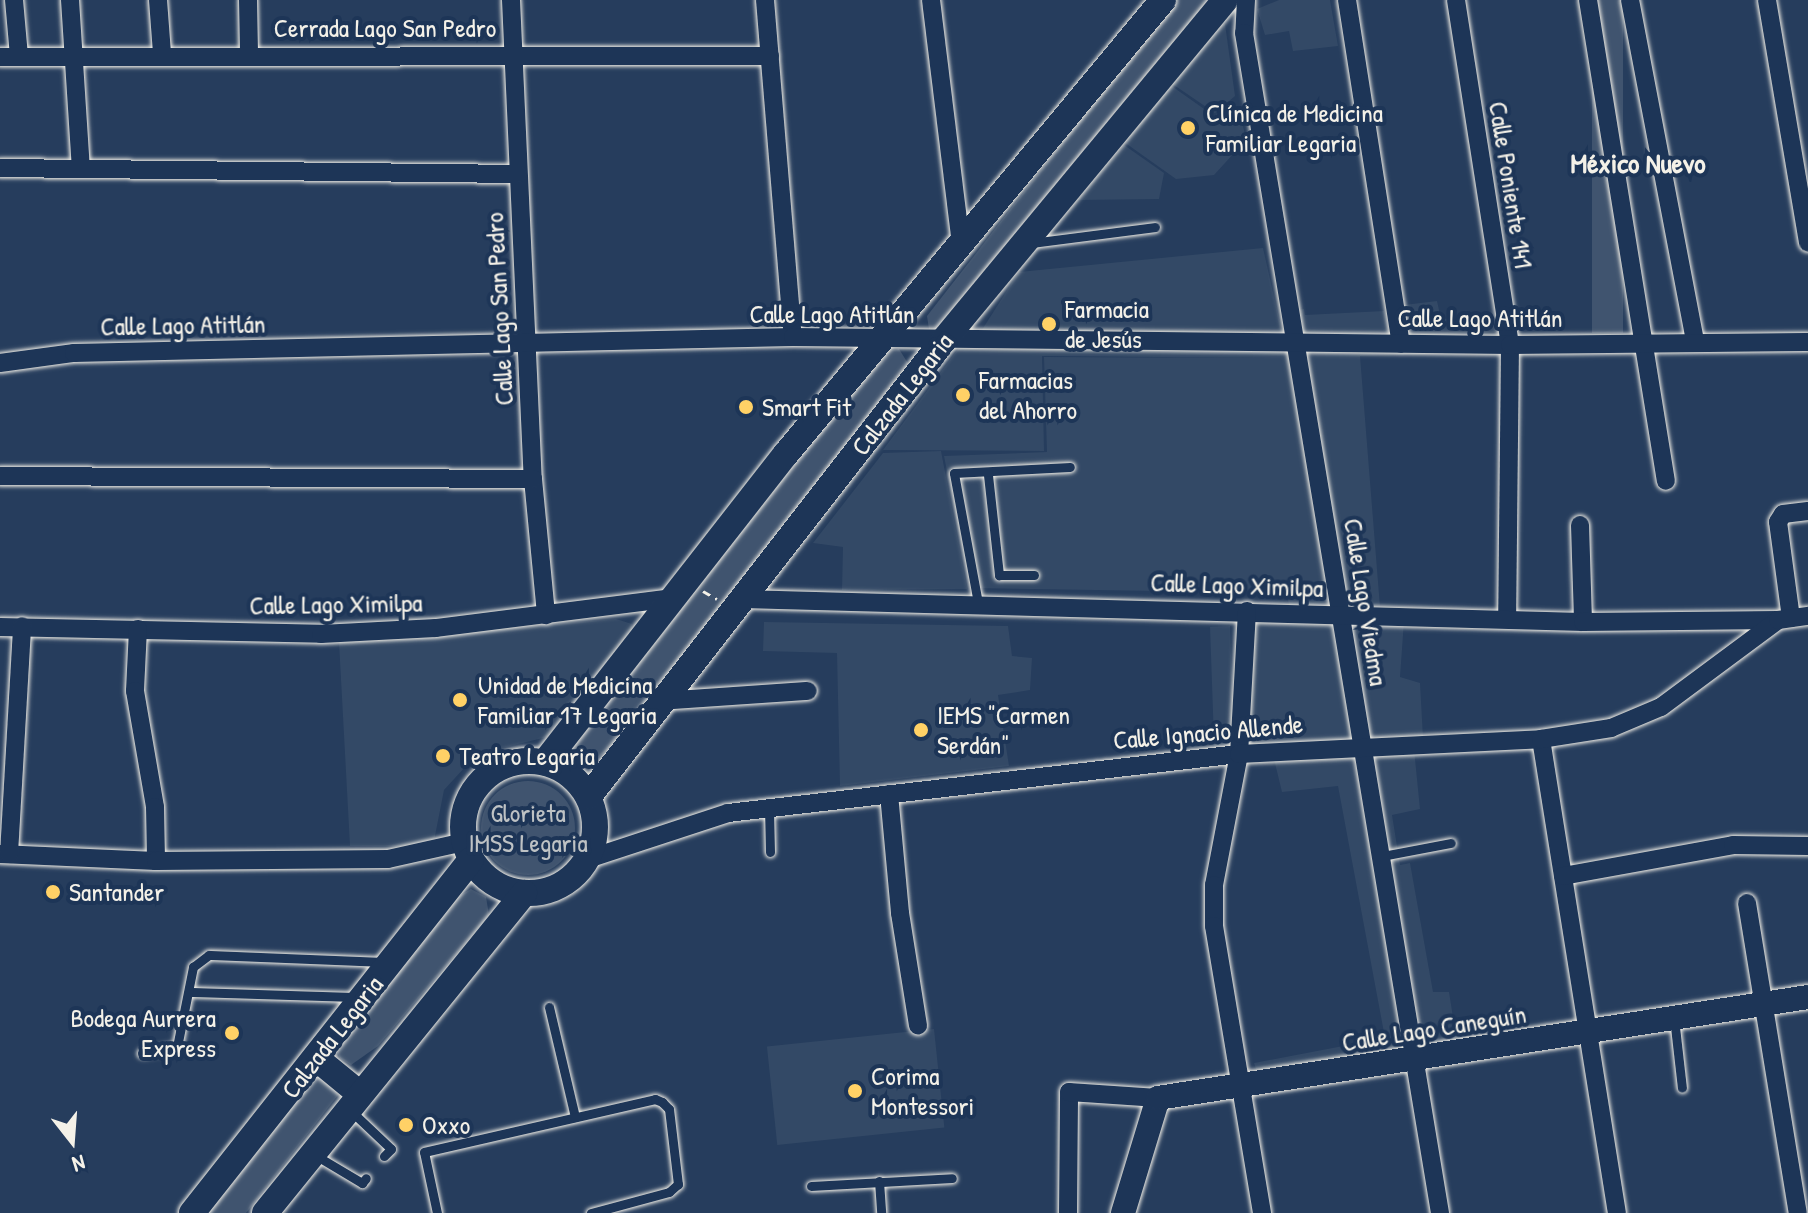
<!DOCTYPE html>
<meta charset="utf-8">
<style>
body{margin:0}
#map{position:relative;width:1808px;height:1213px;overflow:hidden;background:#263d5d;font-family:"Patrick Hand",sans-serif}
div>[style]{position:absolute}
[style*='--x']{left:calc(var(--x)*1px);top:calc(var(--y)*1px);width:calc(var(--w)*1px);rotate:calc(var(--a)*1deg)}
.built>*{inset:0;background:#334966;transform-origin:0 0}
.green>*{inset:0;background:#40546f;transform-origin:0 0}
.round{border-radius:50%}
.path>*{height:3px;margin-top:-1.5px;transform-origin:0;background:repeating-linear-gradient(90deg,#f4f1e8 0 8px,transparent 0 14px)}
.roads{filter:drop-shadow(0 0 2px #f4f1e8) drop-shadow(0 0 2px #f4f1e8)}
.service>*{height:9px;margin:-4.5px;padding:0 4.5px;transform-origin:4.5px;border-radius:4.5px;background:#1d3557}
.minor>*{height:18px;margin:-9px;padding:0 9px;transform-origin:9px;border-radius:9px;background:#1d3557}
.tertiary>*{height:24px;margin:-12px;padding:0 12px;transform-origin:12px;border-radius:12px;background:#1d3557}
.secondary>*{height:26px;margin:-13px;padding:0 13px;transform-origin:13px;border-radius:13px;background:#1d3557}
.secondary>.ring{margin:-13px;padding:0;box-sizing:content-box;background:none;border:26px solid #1d3557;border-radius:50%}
.dots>*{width:22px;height:22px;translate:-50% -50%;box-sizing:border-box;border:4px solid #1d3557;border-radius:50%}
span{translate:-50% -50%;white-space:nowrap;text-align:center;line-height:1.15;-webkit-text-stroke:8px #1d3557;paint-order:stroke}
.street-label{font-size:26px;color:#f4f1e8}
.poi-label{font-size:26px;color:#f4f1e8}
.left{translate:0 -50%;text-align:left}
.right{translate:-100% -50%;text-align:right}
.park-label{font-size:26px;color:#bec2c4}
.neighbourhood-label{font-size:28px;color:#f4f1e8;font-weight:700}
.north{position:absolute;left:32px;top:1101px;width:80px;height:80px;-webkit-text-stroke:6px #1d3557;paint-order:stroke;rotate:163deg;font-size:22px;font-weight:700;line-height:32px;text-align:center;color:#f4f1e8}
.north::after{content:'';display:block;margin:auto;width:28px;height:36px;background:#f4f1e8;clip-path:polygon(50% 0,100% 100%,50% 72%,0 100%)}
</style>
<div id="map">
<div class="built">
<i style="clip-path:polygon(1279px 0,1330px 0,1338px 46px,1293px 51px,1289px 31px,1265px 35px,1257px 9px)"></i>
<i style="clip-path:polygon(1225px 24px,1235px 96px,1215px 113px,1168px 81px,1214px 26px)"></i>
<i style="clip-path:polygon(1166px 82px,1214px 116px,1230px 103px,1239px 107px,1246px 140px,1214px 175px,1176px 179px,1124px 142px)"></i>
<i style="clip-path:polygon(1124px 145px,1164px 173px,1159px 199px,1078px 200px)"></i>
<i style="clip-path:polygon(1263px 248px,1283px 337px,978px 336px,1019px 272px)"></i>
<i style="clip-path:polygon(1437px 301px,1441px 319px,1491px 315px,1495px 332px,1409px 336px,1404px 305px)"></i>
<i style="clip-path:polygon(1304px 309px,1305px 315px,1384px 311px,1391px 336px,1301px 337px,1296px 310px)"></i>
<i style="clip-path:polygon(962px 344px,1293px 344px,1338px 605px,1289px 605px,1287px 593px,970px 588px,944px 456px,1047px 452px,1044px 357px,1283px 358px,1042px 356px,1044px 451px,883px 450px)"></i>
<i style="clip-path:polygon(1304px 348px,1444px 348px,1444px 354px,1360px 356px,1380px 607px,1345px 607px)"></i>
<i style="clip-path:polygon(941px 451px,967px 589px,842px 590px,843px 547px,813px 543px,883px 453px)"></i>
<i style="clip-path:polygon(1249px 617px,1338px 620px,1356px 740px,1246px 748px)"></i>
<i style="clip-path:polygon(616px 619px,632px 624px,631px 636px,547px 737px,477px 754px,444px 790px,433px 846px,350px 846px,339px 642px)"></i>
<i style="clip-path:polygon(1404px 621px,1400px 677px,1420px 683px,1423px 738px,1368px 739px,1349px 623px)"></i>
<i style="clip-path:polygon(764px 622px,1008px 626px,1012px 656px,1032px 658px,1030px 690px,998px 695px,1009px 766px,840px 786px,837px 653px,763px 651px)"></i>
<i style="left:1230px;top:626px;width:123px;height:20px;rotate:88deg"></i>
<i style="clip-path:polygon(1414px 749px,1420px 809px,1392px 815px,1400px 865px,1410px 863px,1433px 992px,1449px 992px,1456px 1036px,1481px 1034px,1482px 1043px,1421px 1052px,1372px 753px)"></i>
<i style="clip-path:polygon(1359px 751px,1408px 1054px,1257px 1072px,1254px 1063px,1385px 1038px,1338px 786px,1282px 792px,1274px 759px)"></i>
<i style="left:934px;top:1029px;width:99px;height:168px;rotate:84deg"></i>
</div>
<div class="green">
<i style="clip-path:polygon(1174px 0,1214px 0,935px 331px,929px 329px,927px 316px)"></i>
<i style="left:1592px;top:0;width:31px;height:333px"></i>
<i style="clip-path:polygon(899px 349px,909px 365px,900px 379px,610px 747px,589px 766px,572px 760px,570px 750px,800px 452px,885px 351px)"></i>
<i class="round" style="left:481px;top:781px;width:94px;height:94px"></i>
<i style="clip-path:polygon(471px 889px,486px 897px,489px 915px,378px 1046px,351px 1065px,340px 1058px,337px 1051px,346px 1036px,453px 900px)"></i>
<i style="clip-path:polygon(325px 1076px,338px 1095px,246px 1213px,204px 1213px,305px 1082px)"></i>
</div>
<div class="path">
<i style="--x:703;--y:591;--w:16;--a:30"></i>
</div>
<div class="roads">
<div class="service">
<i style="--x:1032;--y:243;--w:124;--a:-7.4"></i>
<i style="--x:988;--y:475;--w:101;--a:83.7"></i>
<i style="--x:999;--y:575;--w:35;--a:0"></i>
<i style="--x:978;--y:603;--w:132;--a:-100.5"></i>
<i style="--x:954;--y:473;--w:116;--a:-3"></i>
<i style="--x:769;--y:808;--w:44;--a:88.7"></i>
<i style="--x:1382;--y:856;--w:70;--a:-10.7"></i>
<i style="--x:189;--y:992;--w:169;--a:1.7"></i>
<i style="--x:549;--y:1007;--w:113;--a:76.7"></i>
<i style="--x:1674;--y:1018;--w:70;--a:83.5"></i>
<i style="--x:142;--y:1053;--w:36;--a:-10"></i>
<i style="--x:177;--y:1047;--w:82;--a:-78.7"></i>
<i style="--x:193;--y:967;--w:20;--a:-37"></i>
<i style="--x:209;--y:955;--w:177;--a:2.3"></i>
<i style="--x:351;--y:1111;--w:55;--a:43.5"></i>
<i style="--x:391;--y:1149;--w:10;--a:135"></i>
<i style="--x:315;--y:1155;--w:55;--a:30.8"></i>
<i style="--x:362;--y:1183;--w:6;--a:-51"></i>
<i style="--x:879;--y:1181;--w:32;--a:86"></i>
<i style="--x:811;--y:1186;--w:141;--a:-3.2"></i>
<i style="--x:437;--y:1213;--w:62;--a:-102"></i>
<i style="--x:424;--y:1152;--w:237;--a:-12.9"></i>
<i style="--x:655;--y:1099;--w:8;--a:23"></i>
<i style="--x:662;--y:1102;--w:10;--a:45"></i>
<i style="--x:669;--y:1109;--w:76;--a:83.2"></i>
<i style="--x:678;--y:1184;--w:12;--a:138"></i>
<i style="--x:669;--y:1192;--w:81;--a:164.9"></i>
</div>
<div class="minor">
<i style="--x:14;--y:0;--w:56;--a:84.9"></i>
<i style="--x:70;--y:0;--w:168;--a:86.3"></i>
<i style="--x:158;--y:0;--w:53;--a:85.7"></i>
<i style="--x:248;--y:0;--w:54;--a:88.9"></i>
<i style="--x:511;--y:0;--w:480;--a:87.4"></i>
<i style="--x:533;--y:479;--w:137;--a:84.5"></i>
<i style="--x:765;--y:0;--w:338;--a:85.3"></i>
<i style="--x:931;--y:0;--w:246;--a:83"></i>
<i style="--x:1246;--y:0;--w:33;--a:93"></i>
<i style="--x:1244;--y:33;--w:1196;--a:80.57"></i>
<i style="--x:1347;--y:0;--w:348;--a:81.1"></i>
<i style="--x:1456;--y:0;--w:349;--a:81.1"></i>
<i style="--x:1510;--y:345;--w:274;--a:90.6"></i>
<i style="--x:1588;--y:0;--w:487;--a:80.8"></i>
<i style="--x:1630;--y:0;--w:348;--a:79.2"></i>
<i style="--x:1767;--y:0;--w:246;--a:80.4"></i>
<i style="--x:0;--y:57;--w:770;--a:-0.07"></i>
<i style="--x:0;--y:168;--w:518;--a:0.66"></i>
<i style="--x:0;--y:363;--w:75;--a:-7.7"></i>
<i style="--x:74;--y:353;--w:719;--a:-1.27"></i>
<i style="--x:793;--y:337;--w:717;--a:0.64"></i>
<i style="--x:1510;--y:345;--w:298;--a:-0.6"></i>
<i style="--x:0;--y:476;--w:533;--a:0.32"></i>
<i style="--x:1580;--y:525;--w:97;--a:88.2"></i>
<i style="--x:742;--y:599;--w:841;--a:1.57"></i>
<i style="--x:1583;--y:622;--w:195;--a:-0.6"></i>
<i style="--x:1247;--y:611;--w:143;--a:93.2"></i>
<i style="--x:1239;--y:754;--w:133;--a:100.8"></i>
<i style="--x:1214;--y:885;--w:41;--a:90"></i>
<i style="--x:1214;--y:926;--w:291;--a:80.5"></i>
<i style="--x:1791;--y:618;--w:97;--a:-97.7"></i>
<i style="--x:1778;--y:522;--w:9;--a:-58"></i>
<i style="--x:1783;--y:514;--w:25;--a:-7"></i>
<i style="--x:0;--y:627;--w:321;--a:1.2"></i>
<i style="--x:321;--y:634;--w:115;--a:-3"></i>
<i style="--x:436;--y:628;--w:238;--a:-7.2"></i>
<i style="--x:138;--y:629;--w:62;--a:92.8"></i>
<i style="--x:135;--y:691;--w:118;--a:80.2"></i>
<i style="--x:155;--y:807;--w:54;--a:88.9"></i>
<i style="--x:660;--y:701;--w:148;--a:-3.9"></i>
<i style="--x:1541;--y:739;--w:480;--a:80.9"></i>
<i style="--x:889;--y:794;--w:120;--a:84.7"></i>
<i style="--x:900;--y:913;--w:114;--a:80.9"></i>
<i style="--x:0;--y:854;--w:156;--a:2.6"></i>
<i style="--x:156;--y:861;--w:232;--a:-0.5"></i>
<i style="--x:388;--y:859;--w:78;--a:-12.6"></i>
<i style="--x:9;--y:854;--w:228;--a:-86.7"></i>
<i style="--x:588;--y:859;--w:147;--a:-18.2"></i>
<i style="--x:728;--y:813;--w:514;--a:-6.59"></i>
<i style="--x:1239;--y:754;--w:302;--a:-2.8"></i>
<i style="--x:1541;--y:739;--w:71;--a:-8.9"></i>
<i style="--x:1611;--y:728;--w:54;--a:-22.8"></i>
<i style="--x:1661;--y:707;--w:146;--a:-36.6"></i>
<i style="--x:1778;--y:620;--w:30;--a:-8"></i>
<i style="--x:1563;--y:876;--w:173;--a:-10.3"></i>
<i style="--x:1733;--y:845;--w:75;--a:0.8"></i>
<i style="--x:1747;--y:903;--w:314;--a:80.7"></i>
<i style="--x:1068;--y:1213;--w:121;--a:-89.5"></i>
<i style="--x:1069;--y:1092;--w:89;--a:3.9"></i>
</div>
<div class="tertiary">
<i style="--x:1123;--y:1213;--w:120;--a:-73.1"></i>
<i style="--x:1158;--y:1098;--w:658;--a:-8.83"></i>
</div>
<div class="secondary">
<i class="ring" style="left:463px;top:761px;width:106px;height:106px"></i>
<i style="--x:545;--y:762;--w:391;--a:-52"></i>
<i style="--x:786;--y:454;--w:590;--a:-50.29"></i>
<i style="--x:589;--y:796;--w:576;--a:-52.12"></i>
<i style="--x:943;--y:341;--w:442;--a:-50.4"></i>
<i style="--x:316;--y:1058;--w:57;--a:39.3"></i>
<i style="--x:192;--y:1213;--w:450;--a:-51.7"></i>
<i style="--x:265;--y:1213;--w:412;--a:-51"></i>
</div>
</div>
<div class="dots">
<i style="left:1188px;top:128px;background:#ffd166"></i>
<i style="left:1049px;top:324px;background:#ffd166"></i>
<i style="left:963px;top:395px;background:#ffd166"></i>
<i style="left:746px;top:407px;background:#ffd166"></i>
<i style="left:460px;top:700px;background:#ffd166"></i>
<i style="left:921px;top:730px;background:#ffd166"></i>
<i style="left:443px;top:756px;background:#ffd166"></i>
<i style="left:53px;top:892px;background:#ffd166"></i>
<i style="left:232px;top:1033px;background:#ffd166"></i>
<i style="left:855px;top:1091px;background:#ffd166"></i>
<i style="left:406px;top:1125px;background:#ffd166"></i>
</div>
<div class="street-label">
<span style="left:385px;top:28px">Cerrada Lago San Pedro</span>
<span style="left:1511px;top:185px;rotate:81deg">Calle Poniente 141</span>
<span style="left:499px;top:309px;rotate:-93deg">Calle Lago San Pedro</span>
<span style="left:832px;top:314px">Calle Lago Atitlán</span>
<span style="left:1480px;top:318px">Calle Lago Atitlán</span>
<span style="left:183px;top:325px;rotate:-1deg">Calle Lago Atitlán</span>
<span style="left:902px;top:394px;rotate:-52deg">Calzada Legaria</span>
<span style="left:1237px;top:585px;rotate:2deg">Calle Lago Ximilpa</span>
<span style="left:1366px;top:602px;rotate:81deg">Calle Lago Viedma</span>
<span style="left:336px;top:604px;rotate:-1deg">Calle Lago Ximilpa</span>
<span style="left:1208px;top:732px;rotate:-5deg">Calle Ignacio Allende</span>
<span style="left:1434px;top:1028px;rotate:-9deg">Calle Lago Caneguín</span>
<span style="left:332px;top:1037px;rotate:-52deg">Calzada Legaria</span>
</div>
<div class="poi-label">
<span class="left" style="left:1206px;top:128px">Clínica de Medicina<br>Familiar Legaria</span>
<span class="left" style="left:1065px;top:324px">Farmacia<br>de Jesús</span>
<span class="left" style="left:979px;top:395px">Farmacias<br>del Ahorro</span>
<span class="left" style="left:762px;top:407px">Smart Fit</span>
<span class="left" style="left:478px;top:700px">Unidad de Medicina<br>Familiar 17 Legaria</span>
<span class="left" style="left:937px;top:730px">IEMS "Carmen<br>Serdán"</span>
<span class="left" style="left:459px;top:756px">Teatro Legaria</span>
<span class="left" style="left:69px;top:892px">Santander</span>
<span class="right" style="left:216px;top:1033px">Bodega Aurrera<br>Express</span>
<span class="left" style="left:871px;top:1091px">Corima<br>Montessori</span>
<span class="left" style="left:422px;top:1125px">Oxxo</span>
</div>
<div class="park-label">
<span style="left:528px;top:828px">Glorieta<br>IMSS Legaria</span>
</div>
<div class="neighbourhood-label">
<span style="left:1638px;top:163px">México Nuevo</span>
</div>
<div class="north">N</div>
</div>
